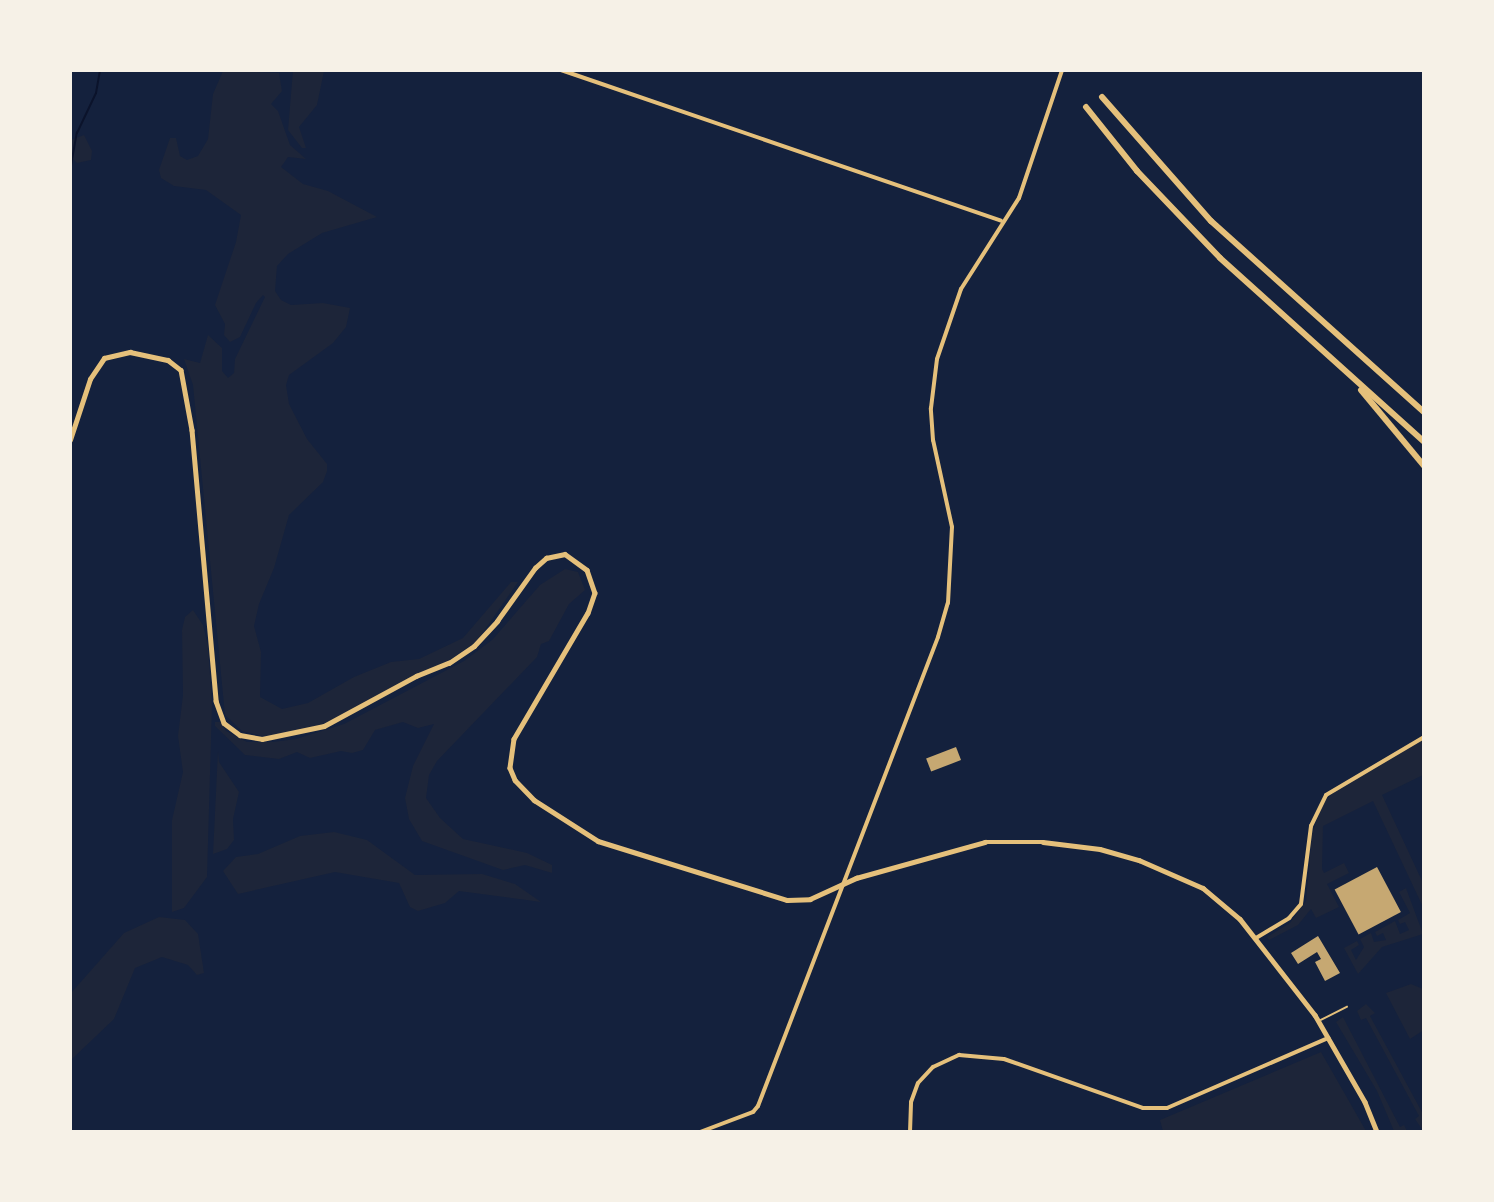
<!DOCTYPE html>
<style>
body{margin:0}
#map{position:relative;width:1494px;height:1202px;overflow:hidden;background:#14213d;font-family:"Times New Roman",serif}
div>[style]{position:absolute}
[style*='--x']{left:calc(var(--x)*1px);top:calc(var(--y)*1px);width:calc(var(--w)*1px);rotate:calc(var(--a)*1deg)}
.green>*{inset:0;background:#1d2539}
.stream>*{height:2px;margin:-1px;padding:0 1px;transform-origin:1px;border-radius:1px;background:#0b132b}
.building>*{inset:0;background:#c6a872;transform-origin:0 0}
.service>*{height:1.5px;margin:-0.75px;padding:0 0.75px;transform-origin:0.75px;border-radius:0.75px;background:#e5c07b}
.minor>*{height:4px;margin:-2px;padding:0 2px;transform-origin:2px;border-radius:2px;background:#e5c07b}
.tertiary>*{height:4.5px;margin:-2.25px;padding:0 2.25px;transform-origin:2.25px;border-radius:2.25px;background:#e5c07b}
.motorway>*{height:6px;margin:-3px;padding:0 3px;transform-origin:3px;border-radius:3px;background:#e5c07b}
span{translate:-50% -50%;white-space:nowrap;text-align:center;line-height:1.15;-webkit-text-stroke:6px #f6f1e7;paint-order:stroke}
.frame{position:absolute;inset:0;border:72px solid #f6f1e7;pointer-events:none}
</style>
<div id="map">
<div class="green">
<i style="clip-path:polygon(293px 70px,324px 71px,317px 105px,299px 127px,306px 148px,302px 148px,288px 130px)"></i>
<i style="clip-path:polygon(223px 71px,279px 73px,282px 91px,271px 104px,278px 111px,290px 145px,306px 159px,288px 157px,281px 167px,303px 184px,328px 191px,377px 217px,322px 233px,288px 254px,277px 266px,275px 291px,281px 300px,291px 305px,323px 303px,350px 308px,346px 327px,333px 343px,289px 375px,286px 385px,289px 404px,307px 439px,327px 464px,327px 471px,323px 482px,289px 515px,274px 568px,259px 604px,254px 626px,261px 652px,260px 697px,282px 709px,308px 703px,354px 677px,391px 662px,419px 659px,463px 638px,511px 582px,518px 582px,477px 641px,451px 659px,345px 715px,297px 734px,262px 736px,242px 731px,225px 715px,193px 385px,184px 359px,200px 363px,208px 335px,222px 348px,222px 371px,228px 378px,234px 373px,235px 359px,265px 297px,263px 295px,256px 303px,240px 337px,230px 342px,224px 335px,225px 324px,215px 305px,236px 242px,241px 215px,206px 190px,174px 186px,161px 178px,159px 170px,170px 138px,176px 138px,180px 156px,187px 160px,198px 156px,208px 139px,213px 94px)"></i>
<i style="clip-path:polygon(84px 135px,92px 151px,91px 160px,77px 163px,71px 157px,71px 140px)"></i>
<i style="clip-path:polygon(565px 569px,578px 572px,585px 590px,569px 604px,549px 641px,541px 644px,537px 657px,437px 761px,429px 775px,426px 798px,440px 818px,463px 839px,527px 853px,552px 865px,552px 873px,525px 865px,503px 870px,422px 841px,409px 819px,405px 798px,413px 766px,434px 724px,418px 728px,403px 722px,375px 730px,363px 750px,352px 753px,341px 751px,310px 758px,297px 752px,279px 759px,245px 755px,215px 726px,215px 722px,221px 722px,226px 731px,247px 742px,273px 742px,296px 739px,344px 724px,464px 661px,492px 640px,540px 585px)"></i>
<i style="clip-path:polygon(193px 610px,203px 625px,208px 646px,212px 705px,207px 877px,184px 908px,172px 912px,172px 820px,183px 772px,178px 736px,183px 695px,182px 630px,185px 617px)"></i>
<i style="clip-path:polygon(1423px 740px,1423px 775px,1382px 795px,1423px 883px,1423px 907px,1373px 801px,1323px 826px,1322px 869px,1324px 873px,1344px 863px,1349px 873px,1327px 884px,1339px 907px,1316px 918px,1311px 909px,1298px 925px,1269px 940px,1267px 937px,1290px 923px,1306px 901px,1312px 834px,1323px 803px,1337px 789px)"></i>
<i style="clip-path:polygon(218px 751px,219px 762px,239px 792px,233px 819px,234px 840px,227px 849px,213px 854px)"></i>
<i style="clip-path:polygon(334px 832px,367px 840px,415px 875px,482px 874px,515px 884px,541px 902px,459px 891px,445px 903px,418px 911px,410px 907px,399px 883px,335px 872px,238px 894px,223px 871px,236px 857px,258px 854px,300px 836px)"></i>
<i style="clip-path:polygon(1406px 888px,1423px 934px,1382px 947px,1358px 974px,1344px 948px,1357px 941px,1359px 945px,1351px 950px,1356px 960px,1364px 947px,1360px 939px,1371px 933px,1374px 942px,1386px 940px,1383px 933px,1377px 936px,1375px 932px,1395px 921px,1400px 934px,1409px 930px,1405px 922px,1400px 924px,1398px 920px,1410px 913px,1399px 892px)"></i>
<i style="clip-path:polygon(159px 917px,185px 920px,198px 934px,204px 973px,197px 975px,188px 965px,162px 957px,135px 968px,114px 1019px,71px 1060px,71px 993px,124px 933px)"></i>
<i style="clip-path:polygon(1411px 984px,1423px 989px,1424px 1030px,1410px 1039px,1386px 993px)"></i>
<i style="clip-path:polygon(1366px 1004px,1375px 1013px,1370px 1016px,1423px 1114px,1422px 1129px,1415px 1119px,1419px 1116px,1366px 1018px,1361px 1020px,1357px 1011px)"></i>
<i style="clip-path:polygon(1343px 1017px,1400px 1127px,1404px 1125px,1407px 1131px,1394px 1131px,1377px 1091px,1336px 1022px)"></i>
<i style="clip-path:polygon(1321px 1052px,1366px 1131px,1163px 1131px,1160px 1120px)"></i>
</div>
<div class="stream">
<i style="--x:70;--y:171;--w:39;--a:-80"></i>
<i style="--x:77;--y:133;--w:44;--a:-64.6"></i>
<i style="--x:96;--y:93;--w:23;--a:-80"></i>
</div>
<div class="building">
<i style="left:956px;top:747px;width:14px;height:32px;rotate:69deg"></i>
<i style="left:1377px;top:867px;width:51px;height:48px;rotate:62deg"></i>
<i style="clip-path:polygon(1318px 936px,1340px 973px,1325px 981px,1315px 962px,1321px 959px,1317px 952px,1298px 964px,1291px 953px)"></i>
</div>
<div class="service">
<i style="--x:1321;--y:1020;--w:29;--a:-27"></i>
</div>
<div class="minor">
<i style="--x:561;--y:70;--w:465;--a:18.9"></i>
<i style="--x:1256;--y:938;--w:39;--a:-31"></i>
<i style="--x:1289;--y:918;--w:18;--a:-49"></i>
<i style="--x:1301;--y:904;--w:79;--a:-82.7"></i>
<i style="--x:1311;--y:826;--w:34;--a:-64"></i>
<i style="--x:1326;--y:795;--w:114;--a:-30.6"></i>
<i style="--x:700;--y:1132;--w:57;--a:-20.7"></i>
<i style="--x:753;--y:1112;--w:8;--a:-50"></i>
<i style="--x:758;--y:1106;--w:502;--a:-69"></i>
<i style="--x:938;--y:637;--w:35;--a:-74"></i>
<i style="--x:948;--y:603;--w:76;--a:-87"></i>
<i style="--x:952;--y:527;--w:89;--a:-102.3"></i>
<i style="--x:933;--y:440;--w:32;--a:-94"></i>
<i style="--x:931;--y:408;--w:49;--a:-83"></i>
<i style="--x:937;--y:359;--w:74;--a:-71.1"></i>
<i style="--x:961;--y:289;--w:108;--a:-57.5"></i>
<i style="--x:1019;--y:198;--w:135;--a:-71.4"></i>
<i style="--x:910;--y:1132;--w:30;--a:-88"></i>
<i style="--x:911;--y:1102;--w:20;--a:-70"></i>
<i style="--x:918;--y:1083;--w:22;--a:-47"></i>
<i style="--x:933;--y:1067;--w:29;--a:-25"></i>
<i style="--x:959;--y:1055;--w:45;--a:5.1"></i>
<i style="--x:1004;--y:1059;--w:147;--a:19.4"></i>
<i style="--x:1143;--y:1108;--w:24;--a:0"></i>
<i style="--x:1167;--y:1108;--w:176;--a:-23.5"></i>
</div>
<div class="tertiary">
<i style="--x:70;--y:440;--w:64;--a:-71.8"></i>
<i style="--x:90;--y:379;--w:25;--a:-56"></i>
<i style="--x:104;--y:358;--w:27;--a:-13"></i>
<i style="--x:130;--y:352;--w:39;--a:12"></i>
<i style="--x:168;--y:360;--w:16;--a:38"></i>
<i style="--x:181;--y:370;--w:61;--a:79.6"></i>
<i style="--x:192;--y:430;--w:272;--a:84.9"></i>
<i style="--x:216;--y:701;--w:23;--a:70"></i>
<i style="--x:224;--y:723;--w:20;--a:37"></i>
<i style="--x:240;--y:735;--w:22;--a:10"></i>
<i style="--x:262;--y:739;--w:63;--a:-11.8"></i>
<i style="--x:324;--y:726;--w:105;--a:-28.5"></i>
<i style="--x:416;--y:676;--w:35;--a:-22"></i>
<i style="--x:449;--y:663;--w:30;--a:-34"></i>
<i style="--x:474;--y:646;--w:34;--a:-47"></i>
<i style="--x:497;--y:621;--w:65;--a:-54.4"></i>
<i style="--x:535;--y:568;--w:15;--a:-42"></i>
<i style="--x:546;--y:558;--w:19;--a:-12"></i>
<i style="--x:565;--y:554;--w:27;--a:36"></i>
<i style="--x:587;--y:570;--w:24;--a:71"></i>
<i style="--x:595;--y:593;--w:21;--a:109"></i>
<i style="--x:588;--y:613;--w:146;--a:120.4"></i>
<i style="--x:514;--y:739;--w:29;--a:98"></i>
<i style="--x:510;--y:768;--w:13;--a:67"></i>
<i style="--x:515;--y:780;--w:28;--a:46"></i>
<i style="--x:534;--y:800;--w:76;--a:32.6"></i>
<i style="--x:598;--y:841;--w:198;--a:17.3"></i>
<i style="--x:787;--y:900;--w:23;--a:-2"></i>
<i style="--x:810;--y:899;--w:51;--a:-24.5"></i>
<i style="--x:856;--y:878;--w:134;--a:-15.6"></i>
<i style="--x:985;--y:842;--w:58;--a:0"></i>
<i style="--x:1043;--y:842;--w:57;--a:7"></i>
<i style="--x:1100;--y:849;--w:41;--a:15.8"></i>
<i style="--x:1139;--y:860;--w:70;--a:23.6"></i>
<i style="--x:1203;--y:888;--w:48;--a:40"></i>
<i style="--x:1240;--y:919;--w:122;--a:52"></i>
<i style="--x:1315;--y:1015;--w:100;--a:60.1"></i>
<i style="--x:1365;--y:1102;--w:32;--a:68"></i>
</div>
<div class="motorway">
<i style="--x:1102;--y:97;--w:165;--a:48.7"></i>
<i style="--x:1211;--y:221;--w:286;--a:41.9"></i>
<i style="--x:1086;--y:107;--w:82;--a:51.4"></i>
<i style="--x:1137;--y:171;--w:120;--a:46.3"></i>
<i style="--x:1220;--y:258;--w:275;--a:42"></i>
<i style="--x:1361;--y:390;--w:99;--a:50.3"></i>
</div>
<div class="frame"></div>
</div>
